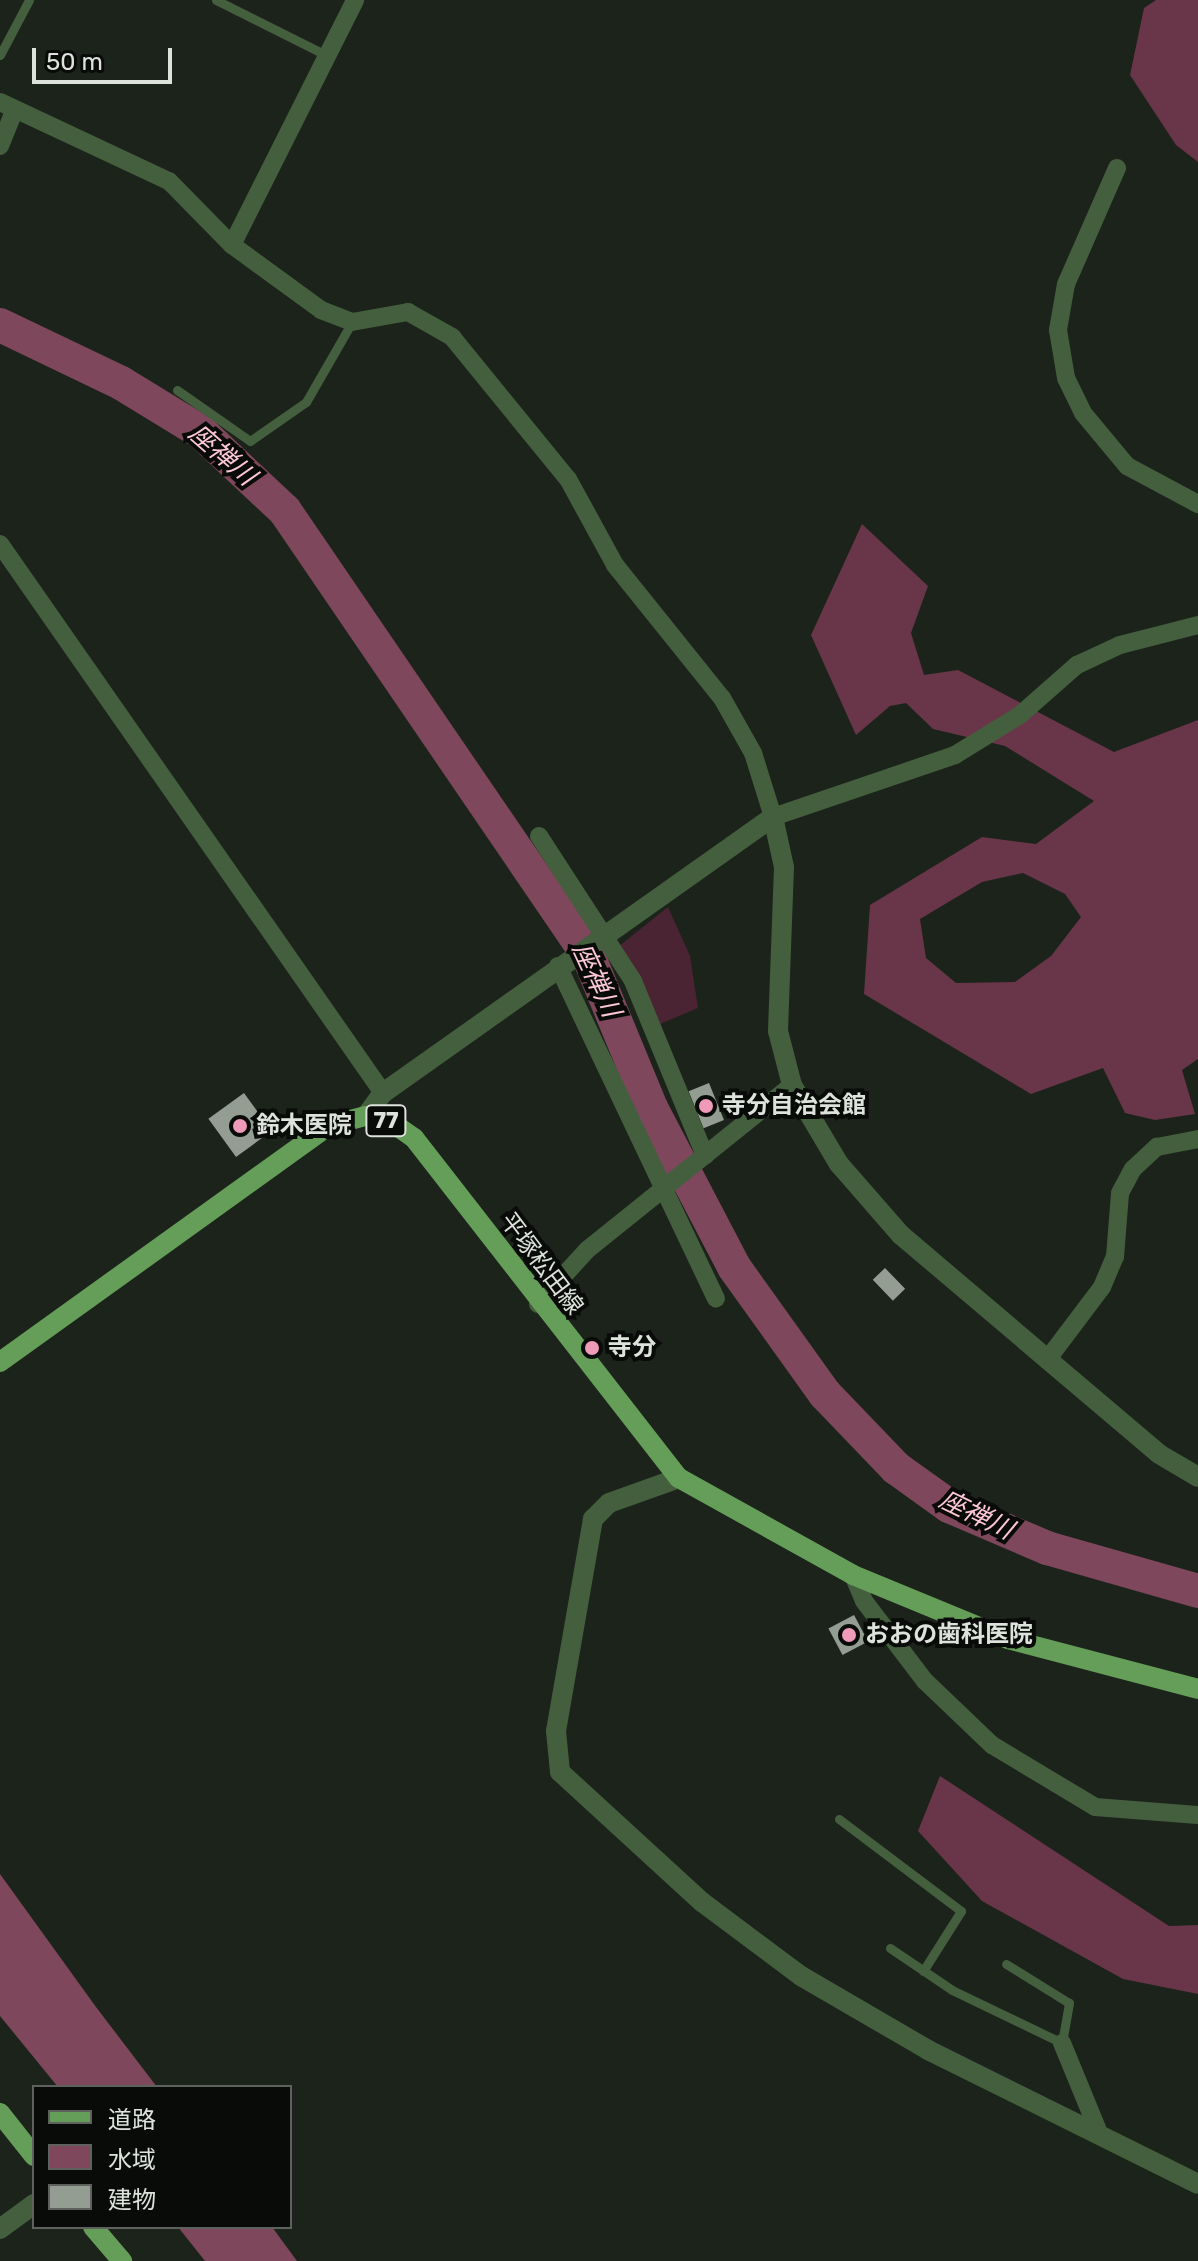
<!DOCTYPE html>
<meta charset="utf-8">
<style>
body{margin:0}
#map{position:relative;width:1198px;height:2261px;overflow:hidden;background:#1c231b;font-family:Rubik,"Noto Sans JP",sans-serif}
div>[style]{position:absolute}
[style*='--x']{left:calc(var(--x)*1px);top:calc(var(--y)*1px);width:calc(var(--w)*1px);rotate:calc(var(--a)*1deg)}
.green>*{inset:0;background:#4a2432}
.forest>*{inset:0;background:#693548}
.water>*{inset:0;background:#7e475b}
.river>*{height:34px;margin:-17px;padding:0 17px;transform-origin:17px;border-radius:17px;background:#7e475b}
.building>*{inset:0;background:#949d92;transform-origin:0 0}
.service>*{height:9px;margin:-4.5px;padding:0 4.5px;transform-origin:4.5px;border-radius:4.5px;background:#445f3e}
.minor>*{height:18px;margin:-9px;padding:0 9px;transform-origin:9px;border-radius:9px;background:#445f3e}
.tertiary>*{height:20px;margin:-10px;padding:0 10px;transform-origin:10px;border-radius:10px;background:#445f3e}
.primary>*{height:20px;margin:-10px;padding:0 10px;transform-origin:10px;border-radius:10px;background:#659e58}
.dots>*{width:22px;height:22px;translate:-50% -50%;box-sizing:border-box;border:4px solid #080b08;border-radius:50%}
span{translate:-50% -50%;white-space:nowrap;text-align:center;line-height:1.15;-webkit-text-stroke:8px #080b08;paint-order:stroke}
.shield-label span{padding:2px 6px;background:#080b08;border:2px solid;border-radius:6px;-webkit-text-stroke-width:0}
.shield-label{font-size:22px;color:#dee2dd;font-weight:700}
.poi-label{font-size:24px;color:#dee2dd;font-weight:700}
.left{translate:0 -50%;text-align:left}
.street-label{font-size:24px;color:#dee2dd}
.water-label{font-size:26px;color:#fdc7d8;font-style:italic}
.legend{position:absolute;left:32px;top:2085px;width:260px;height:144px;box-sizing:border-box;background:#080b08;border:2px solid #5e615d;margin:0;padding:10px 14px;list-style:none;font-size:24px;color:#dee2dd}
.legend li{display:flex;align-items:center;gap:16px;height:40px}
.legend b{width:40px;border:2px solid #5e615d}
.scale{position:absolute;left:32px;top:48px;width:140px;height:36px;box-sizing:border-box;border:4px solid #dee2dd;border-top:0;padding-left:10px;font-size:24px;line-height:28px;white-space:nowrap;color:#dee2dd;-webkit-text-stroke:6px #080b08;paint-order:stroke}
</style>
<div id="map">
<div class="green">
<i style="clip-path:polygon(668px 907px,690px 956px,698px 1008px,660px 1024px,618px 947px)"></i>
</div>
<div class="forest">
<i style="clip-path:polygon(1156px 0,1198px 0,1198px 162px,1176px 145px,1130px 75px,1144px 8px)"></i>
<i style="clip-path:polygon(evenodd,862px 524px,928px 586px,911px 633px,924px 675px,958px 670px,1114px 752px,1198px 720px,1198px 1059px,1182px 1070px,1195px 1114px,1155px 1120px,1125px 1113px,1103px 1068px,1031px 1094px,864px 994px,870px 905px,982px 837px,1036px 844px,1094px 801px,1005px 746px,933px 729px,906px 703px,890px 706px,856px 735px,811px 635px,862px 524px,1023px 873px,1065px 894px,1081px 917px,1051px 956px,1015px 982px,956px 983px,926px 958px,920px 919px,982px 882px,1023px 873px)"></i>
<i style="clip-path:polygon(940px 1776px,1169px 1926px,1198px 1925px,1198px 1994px,1123px 1979px,982px 1901px,918px 1831px)"></i>
</div>
<div class="water">
<i style="clip-path:polygon(0 1874px,96px 2007px,157px 2087px,58px 2087px,0 2016px)"></i>
<i style="clip-path:polygon(178px 2227px,272px 2227px,297px 2261px,205px 2261px)"></i>
</div>
<div class="river">
<i style="--x:0;--y:325;--w:134;--a:25.6"></i>
<i style="--x:121;--y:383;--w:94;--a:31.5"></i>
<i style="--x:201;--y:432;--w:115;--a:43.2"></i>
<i style="--x:285;--y:511;--w:538;--a:55.69"></i>
<i style="--x:588;--y:955;--w:165;--a:67.6"></i>
<i style="--x:651;--y:1108;--w:179;--a:62.4"></i>
<i style="--x:734;--y:1267;--w:156;--a:54.4"></i>
<i style="--x:825;--y:1394;--w:103;--a:46.2"></i>
<i style="--x:896;--y:1468;--w:65;--a:35.6"></i>
<i style="--x:949;--y:1506;--w:107;--a:23.2"></i>
<i style="--x:1047;--y:1548;--w:157;--a:15.9"></i>
</div>
<div class="building">
<i style="left:709px;top:1083px;width:40px;height:22px;rotate:68deg"></i>
<i style="left:244px;top:1093px;width:47px;height:44px;rotate:54deg"></i>
<i style="left:885px;top:1268px;width:29px;height:17px;rotate:46deg"></i>
<i style="left:854px;top:1615px;width:30px;height:29px;rotate:62deg"></i>
</div>
<div class="service">
<i style="--x:216;--y:0;--w:123;--a:26.6"></i>
<i style="--x:0;--y:55;--w:62;--a:-62.2"></i>
<i style="--x:177;--y:390;--w:89;--a:34.9"></i>
<i style="--x:250;--y:441;--w:68;--a:-34.9"></i>
<i style="--x:306;--y:402;--w:92;--a:-60.1"></i>
<i style="--x:839;--y:1819;--w:153;--a:37"></i>
<i style="--x:961;--y:1911;--w:71;--a:122.3"></i>
<i style="--x:890;--y:1948;--w:75;--a:34.1"></i>
<i style="--x:952;--y:1990;--w:122;--a:25.7"></i>
<i style="--x:1062;--y:2043;--w:41;--a:-80.1"></i>
<i style="--x:1069;--y:2003;--w:74;--a:-148.2"></i>
</div>
<div class="minor">
<i style="--x:0;--y:102;--w:187;--a:25.1"></i>
<i style="--x:169;--y:181;--w:90;--a:45.5"></i>
<i style="--x:232;--y:245;--w:110;--a:36.1"></i>
<i style="--x:321;--y:310;--w:33;--a:21"></i>
<i style="--x:352;--y:322;--w:57;--a:-10.1"></i>
<i style="--x:408;--y:312;--w:51;--a:29.6"></i>
<i style="--x:452;--y:337;--w:183;--a:50.8"></i>
<i style="--x:568;--y:479;--w:98;--a:61.3"></i>
<i style="--x:615;--y:565;--w:171;--a:51.2"></i>
<i style="--x:722;--y:698;--w:63;--a:60.6"></i>
<i style="--x:753;--y:753;--w:67;--a:72.6"></i>
<i style="--x:773;--y:817;--w:192;--a:-18.8"></i>
<i style="--x:955;--y:755;--w:76;--a:-31.6"></i>
<i style="--x:1020;--y:715;--w:76;--a:-41.3"></i>
<i style="--x:1077;--y:665;--w:47;--a:-24.9"></i>
<i style="--x:1120;--y:645;--w:81;--a:-14.4"></i>
<i style="--x:0;--y:146;--w:35;--a:-68"></i>
<i style="--x:1117;--y:168;--w:127;--a:113.7"></i>
<i style="--x:1066;--y:284;--w:47;--a:99.9"></i>
<i style="--x:1058;--y:330;--w:49;--a:80.5"></i>
<i style="--x:1066;--y:378;--w:39;--a:64"></i>
<i style="--x:1083;--y:413;--w:69;--a:50.3"></i>
<i style="--x:1127;--y:466;--w:81;--a:28.2"></i>
<i style="--x:232;--y:245;--w:274;--a:-63.3"></i>
<i style="--x:0;--y:544;--w:669;--a:55.1"></i>
<i style="--x:539;--y:836;--w:173;--a:57"></i>
<i style="--x:633;--y:981;--w:189;--a:67.6"></i>
<i style="--x:558;--y:966;--w:368;--a:64.6"></i>
<i style="--x:538;--y:1304;--w:73;--a:-47.8"></i>
<i style="--x:587;--y:1250;--w:263;--a:-38.8"></i>
<i style="--x:1047;--y:1360;--w:91;--a:-53"></i>
<i style="--x:1102;--y:1287;--w:33;--a:-67"></i>
<i style="--x:1115;--y:1257;--w:64;--a:-85.5"></i>
<i style="--x:1120;--y:1193;--w:27;--a:-62"></i>
<i style="--x:1133;--y:1169;--w:33;--a:-43"></i>
<i style="--x:1157;--y:1147;--w:42;--a:-11"></i>
<i style="--x:853;--y:1575;--w:28;--a:67"></i>
<i style="--x:864;--y:1601;--w:101;--a:52.7"></i>
<i style="--x:925;--y:1681;--w:93;--a:43.7"></i>
<i style="--x:992;--y:1745;--w:120;--a:31"></i>
<i style="--x:1095;--y:1807;--w:103;--a:4.4"></i>
<i style="--x:1062;--y:2043;--w:92;--a:67.6"></i>
</div>
<div class="tertiary">
<i style="--x:366;--y:1116;--w:29;--a:-54"></i>
<i style="--x:383;--y:1093;--w:478;--a:-35.3"></i>
<i style="--x:773;--y:817;--w:51;--a:77.6"></i>
<i style="--x:784;--y:867;--w:164;--a:92.1"></i>
<i style="--x:778;--y:1031;--w:56;--a:75.5"></i>
<i style="--x:792;--y:1085;--w:92;--a:59.3"></i>
<i style="--x:839;--y:1164;--w:94;--a:48.9"></i>
<i style="--x:901;--y:1235;--w:338;--a:40.3"></i>
<i style="--x:1159;--y:1454;--w:45;--a:30.5"></i>
<i style="--x:679;--y:1478;--w:74;--a:160.3"></i>
<i style="--x:609;--y:1503;--w:23;--a:135"></i>
<i style="--x:593;--y:1519;--w:215;--a:99.9"></i>
<i style="--x:556;--y:1731;--w:41;--a:84.4"></i>
<i style="--x:560;--y:1772;--w:193;--a:42.5"></i>
<i style="--x:702;--y:1902;--w:124;--a:36.8"></i>
<i style="--x:801;--y:1976;--w:147;--a:30.2"></i>
<i style="--x:928;--y:2050;--w:301;--a:26.4"></i>
<i style="--x:0;--y:2229;--w:42;--a:-36.3"></i>
</div>
<div class="primary">
<i style="--x:0;--y:1362;--w:404;--a:-35.7"></i>
<i style="--x:328;--y:1126;--w:39;--a:-15"></i>
<i style="--x:366;--y:1116;--w:26;--a:13"></i>
<i style="--x:391;--y:1122;--w:28;--a:35"></i>
<i style="--x:414;--y:1138;--w:431;--a:52.1"></i>
<i style="--x:679;--y:1478;--w:199;--a:29.1"></i>
<i style="--x:853;--y:1575;--w:168;--a:22.4"></i>
<i style="--x:1008;--y:1639;--w:196;--a:14.7"></i>
<i style="--x:0;--y:2113;--w:55;--a:51.7"></i>
<i style="--x:93;--y:2227;--w:45;--a:49.5"></i>
</div>
<div class="dots">
<i style="left:706px;top:1106px;background:#ef9ab8"></i>
<i style="left:240px;top:1126px;background:#ef9ab8"></i>
<i style="left:592px;top:1348px;background:#ef9ab8"></i>
<i style="left:849px;top:1635px;background:#ef9ab8"></i>
</div>
<div class="shield-label">
<span style="left:386px;top:1121px">77</span>
</div>
<div class="poi-label">
<span class="left" style="left:722px;top:1106px">寺分自治会館</span>
<span class="left" style="left:256px;top:1126px">鈴木医院</span>
<span class="left" style="left:608px;top:1348px">寺分</span>
<span class="left" style="left:865px;top:1635px">おおの歯科医院</span>
</div>
<div class="street-label">
<span style="left:541px;top:1264px;rotate:53deg">平塚松田線</span>
</div>
<div class="water-label">
<span style="left:222px;top:455px;rotate:41deg">座禅川</span>
<span style="left:596px;top:980px;rotate:65deg">座禅川</span>
<span style="left:976px;top:1515px;rotate:26deg">座禅川</span>
</div>
<ul class="legend">
<li><b style="height:10px;background:#659e58"></b>道路</li>
<li><b style="height:22px;background:#7e475b"></b>水域</li>
<li><b style="height:22px;background:#949d92"></b>建物</li>
</ul>
<div class="scale">50 m</div>
</div>
